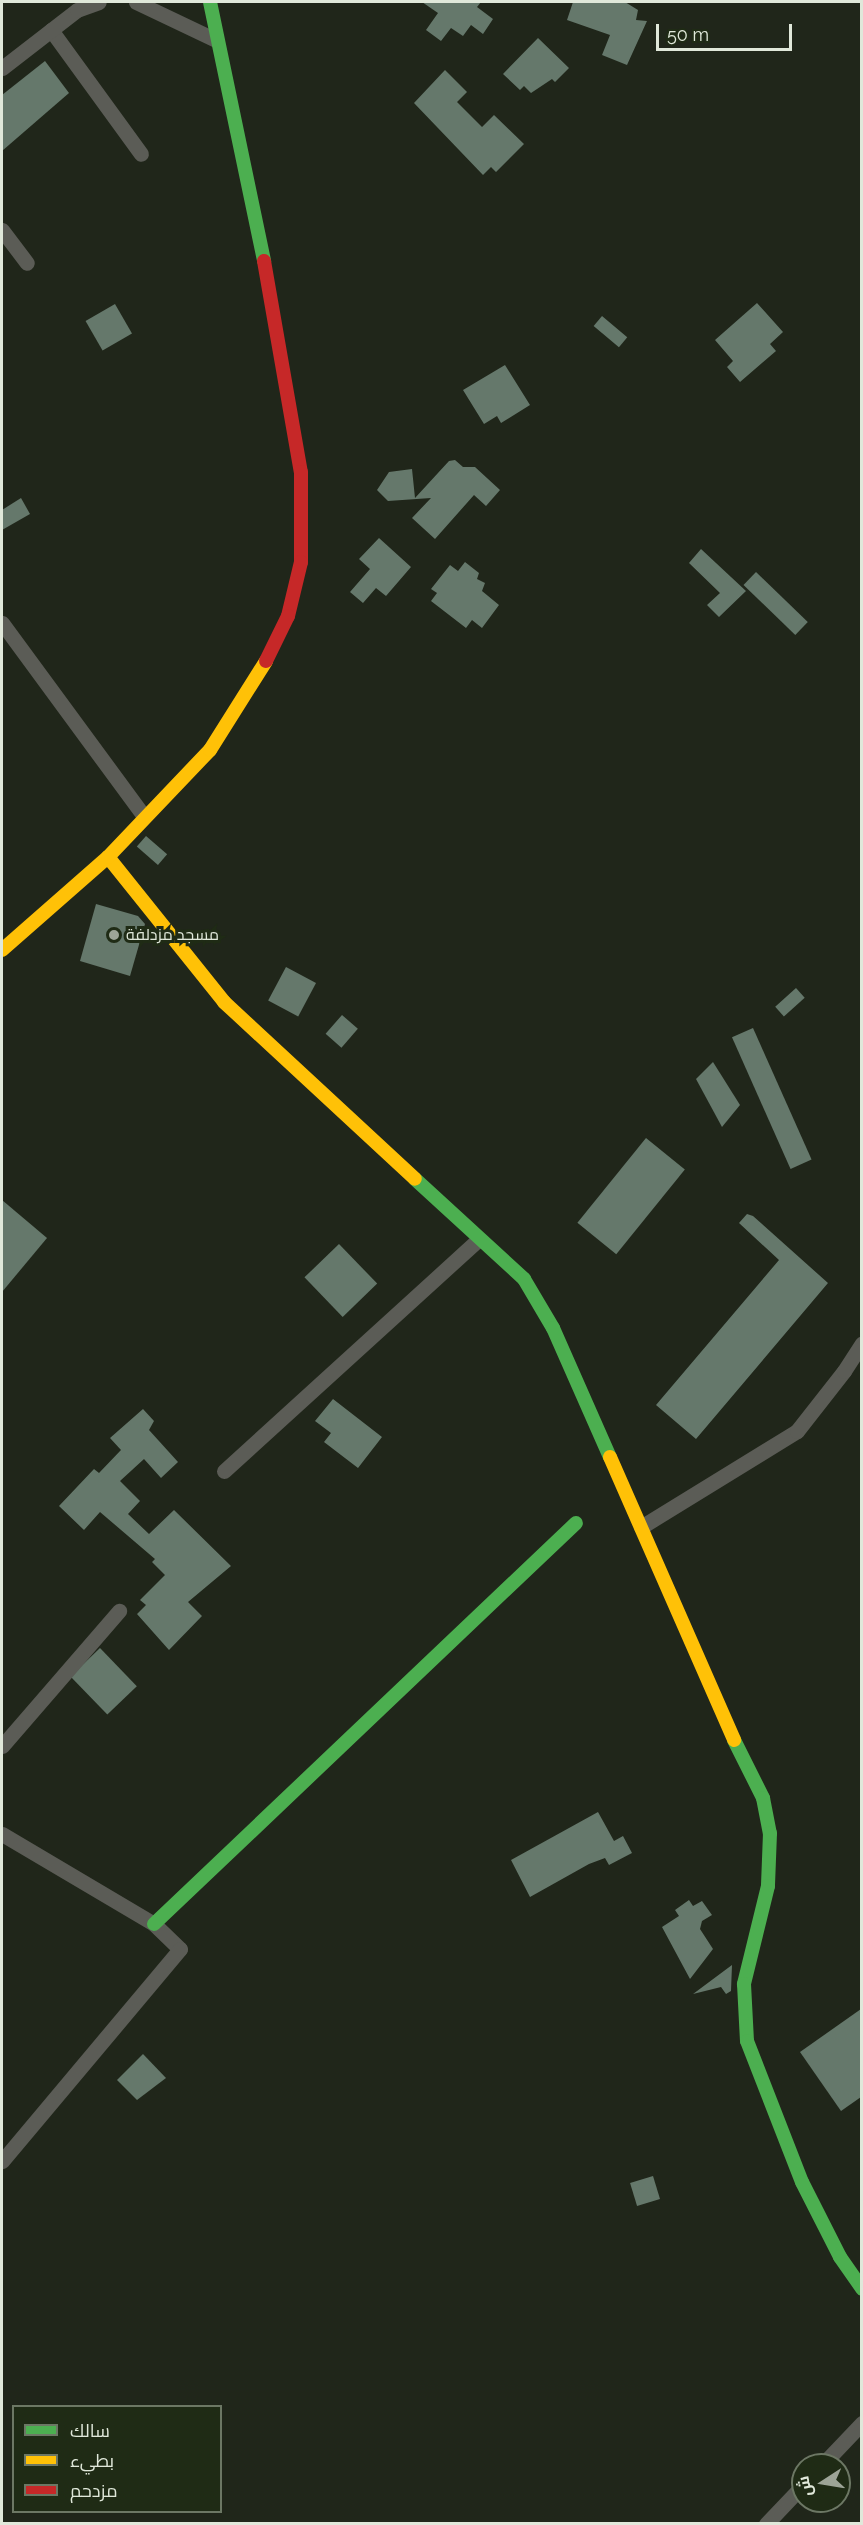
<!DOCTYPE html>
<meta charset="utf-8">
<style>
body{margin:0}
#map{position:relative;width:863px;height:2525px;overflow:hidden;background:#20261a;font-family:Raleway,Cairo,sans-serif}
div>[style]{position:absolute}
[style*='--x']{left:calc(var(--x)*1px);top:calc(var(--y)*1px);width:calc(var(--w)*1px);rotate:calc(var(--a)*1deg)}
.building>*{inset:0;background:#65786b;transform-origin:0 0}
.street>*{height:15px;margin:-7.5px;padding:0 7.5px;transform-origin:7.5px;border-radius:7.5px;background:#5b5c56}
.fast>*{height:14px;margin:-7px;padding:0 7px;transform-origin:7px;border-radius:7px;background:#4caf50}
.slow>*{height:14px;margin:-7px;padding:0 7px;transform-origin:7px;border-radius:7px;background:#ffc107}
.jam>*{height:14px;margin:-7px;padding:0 7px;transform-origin:7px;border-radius:7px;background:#c62828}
.dots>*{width:16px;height:16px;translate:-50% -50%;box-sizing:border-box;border:3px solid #1f2b15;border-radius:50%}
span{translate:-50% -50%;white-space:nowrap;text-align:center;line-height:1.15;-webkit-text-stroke:6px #1f2b15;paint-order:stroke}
.poi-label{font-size:16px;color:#e0e8da}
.left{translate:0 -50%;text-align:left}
.frame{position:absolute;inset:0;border:3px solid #e0e8da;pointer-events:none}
.legend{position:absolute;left:12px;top:2405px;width:210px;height:108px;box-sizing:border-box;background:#1f2b15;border:2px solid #6c7764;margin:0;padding:8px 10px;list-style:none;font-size:18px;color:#e0e8da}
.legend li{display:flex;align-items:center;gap:12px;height:30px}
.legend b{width:30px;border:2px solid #6c7764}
.north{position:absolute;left:791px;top:2453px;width:60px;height:60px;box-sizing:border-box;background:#1f2b15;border:2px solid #6c7764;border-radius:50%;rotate:258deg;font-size:16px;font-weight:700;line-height:24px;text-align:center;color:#e0e8da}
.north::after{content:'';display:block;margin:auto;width:21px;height:27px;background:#9da497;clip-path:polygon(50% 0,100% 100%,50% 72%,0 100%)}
.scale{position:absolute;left:656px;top:24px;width:136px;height:27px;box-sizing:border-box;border:3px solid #e0e8da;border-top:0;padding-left:8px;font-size:18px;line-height:21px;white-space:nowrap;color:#e0e8da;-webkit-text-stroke:4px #1f2b15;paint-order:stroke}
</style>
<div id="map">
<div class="building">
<i style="clip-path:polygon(422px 2px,481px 2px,477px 7px,493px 19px,483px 34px,471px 25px,463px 36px,451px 28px,441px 41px,426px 30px,438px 13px)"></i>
<i style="clip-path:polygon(573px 2px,625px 2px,638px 10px,636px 20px,647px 21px,627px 65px,602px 55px,610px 35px,567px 20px)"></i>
<i style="clip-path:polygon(538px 38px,569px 68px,555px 82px,552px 79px,531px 93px,524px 86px,520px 90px,503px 74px)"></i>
<i style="clip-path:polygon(45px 61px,69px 93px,2px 151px,2px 95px)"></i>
<i style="clip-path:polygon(445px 70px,467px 92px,457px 102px,482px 127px,494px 115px,524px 144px,496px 172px,491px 167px,483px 175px,414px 103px)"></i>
<i style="clip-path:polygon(757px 303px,783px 332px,770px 344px,776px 351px,740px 382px,727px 367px,733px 361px,715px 340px)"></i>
<i style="left:115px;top:304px;width:34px;height:34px;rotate:60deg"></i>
<i style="left:602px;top:316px;width:33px;height:13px;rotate:40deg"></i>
<i style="clip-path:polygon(505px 365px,530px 405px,501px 423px,497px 416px,484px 424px,463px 390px)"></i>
<i style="clip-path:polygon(455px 460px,463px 467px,475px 467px,500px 490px,486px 506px,474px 495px,435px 539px,412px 518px,431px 498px,388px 501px,377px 490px,389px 472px,412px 469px,415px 498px,449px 461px)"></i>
<i style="clip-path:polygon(21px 498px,30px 514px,2px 530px,2px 510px)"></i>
<i style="clip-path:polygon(379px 538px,411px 567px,386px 596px,376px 588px,363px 603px,350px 592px,370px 569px,359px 559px)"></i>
<i style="clip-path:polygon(701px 549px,746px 591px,719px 617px,707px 605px,720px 593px,689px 563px)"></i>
<i style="clip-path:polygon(465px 562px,479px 573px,477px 579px,485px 583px,482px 591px,499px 605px,482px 628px,472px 620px,466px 628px,431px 601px,437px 593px,431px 589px,450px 565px,458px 571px)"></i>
<i style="left:756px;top:572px;width:72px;height:18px;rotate:44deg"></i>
<i style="left:146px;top:836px;width:28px;height:14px;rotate:41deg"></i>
<i style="clip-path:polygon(96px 904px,138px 916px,145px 924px,130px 976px,80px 961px)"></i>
<i style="left:286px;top:967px;width:34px;height:38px;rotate:28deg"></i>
<i style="left:796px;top:988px;width:13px;height:28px;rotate:48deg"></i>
<i style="left:342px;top:1015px;width:21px;height:25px;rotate:41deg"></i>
<i style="left:753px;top:1028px;width:144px;height:23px;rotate:66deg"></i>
<i style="clip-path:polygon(713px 1062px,740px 1105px,722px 1127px,696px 1079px)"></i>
<i style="left:646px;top:1138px;width:50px;height:109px;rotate:39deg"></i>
<i style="clip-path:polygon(2px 1200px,47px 1238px,2px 1292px)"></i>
<i style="clip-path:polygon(747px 1214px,753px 1216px,828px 1283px,696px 1439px,656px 1405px,779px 1260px,739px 1223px)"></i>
<i style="left:339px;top:1244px;width:55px;height:48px;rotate:46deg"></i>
<i style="clip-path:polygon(333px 1399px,382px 1437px,358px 1468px,324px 1442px,331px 1433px,315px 1421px)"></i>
<i style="clip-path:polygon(143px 1409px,154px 1421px,149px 1430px,178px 1462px,161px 1478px,144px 1459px,120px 1481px,140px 1501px,128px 1514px,149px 1534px,174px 1510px,231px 1566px,188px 1602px,202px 1616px,169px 1650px,137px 1614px,146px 1605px,140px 1600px,165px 1575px,152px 1562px,155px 1559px,100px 1512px,84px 1530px,59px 1506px,94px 1469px,99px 1473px,121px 1450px,110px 1438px)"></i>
<i style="left:100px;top:1648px;width:53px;height:41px;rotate:46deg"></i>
<i style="clip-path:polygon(598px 1812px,614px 1841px,623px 1836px,632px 1853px,609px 1865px,605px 1858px,589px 1864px,530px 1897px,511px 1860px)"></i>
<i style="clip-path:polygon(689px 1900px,693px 1906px,702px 1901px,712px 1915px,702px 1921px,700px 1929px,713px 1949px,690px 1979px,662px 1927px,679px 1916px,675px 1910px)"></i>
<i style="clip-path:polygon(732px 1965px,731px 1991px,726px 1994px,721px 1987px,693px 1994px)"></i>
<i style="clip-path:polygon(861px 2009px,861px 2097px,841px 2111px,800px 2052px)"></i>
<i style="clip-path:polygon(143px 2054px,166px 2078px,137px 2100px,117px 2080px)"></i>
<i style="left:653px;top:2176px;width:24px;height:24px;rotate:73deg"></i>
</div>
<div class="street">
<i style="--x:136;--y:2;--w:89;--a:25.4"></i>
<i style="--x:51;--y:30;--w:153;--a:54"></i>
<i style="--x:2;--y:68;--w:95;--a:-37.7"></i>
<i style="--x:77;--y:10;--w:23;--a:-20"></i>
<i style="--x:2;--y:230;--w:41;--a:52.9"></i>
<i style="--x:2;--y:623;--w:240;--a:53.7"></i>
<i style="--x:224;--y:1471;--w:343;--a:-42.3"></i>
<i style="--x:641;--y:1527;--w:183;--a:-31.6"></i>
<i style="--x:797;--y:1431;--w:76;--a:-51.9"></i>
<i style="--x:844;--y:1371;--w:33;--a:-57"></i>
<i style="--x:2;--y:1746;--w:179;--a:-49.1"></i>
<i style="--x:2;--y:1834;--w:177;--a:30.6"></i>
<i style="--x:154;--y:1924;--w:36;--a:44"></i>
<i style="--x:180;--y:1949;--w:277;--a:130"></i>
<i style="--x:822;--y:2465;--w:58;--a:-46.4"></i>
<i style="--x:766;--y:2524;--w:54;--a:-46.5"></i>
</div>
<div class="fast">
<i style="--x:210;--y:2;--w:265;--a:78.2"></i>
<i style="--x:415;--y:1179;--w:148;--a:42.5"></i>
<i style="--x:524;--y:1279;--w:57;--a:59.4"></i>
<i style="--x:553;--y:1328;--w:141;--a:66.2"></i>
<i style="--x:734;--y:1740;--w:65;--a:63.4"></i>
<i style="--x:763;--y:1798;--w:36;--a:79"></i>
<i style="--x:770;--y:1833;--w:53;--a:92.2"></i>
<i style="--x:768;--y:1886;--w:101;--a:103.8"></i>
<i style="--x:744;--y:1984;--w:57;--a:87"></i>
<i style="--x:747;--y:2041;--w:151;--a:68.7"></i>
<i style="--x:802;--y:2182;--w:84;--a:63.1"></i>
<i style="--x:840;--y:2257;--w:39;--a:55"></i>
<i style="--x:154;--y:1924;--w:582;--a:-43.54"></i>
</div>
<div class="slow">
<i style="--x:108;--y:857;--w:186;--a:51.3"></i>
<i style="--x:224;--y:1002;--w:260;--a:42.8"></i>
<i style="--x:2;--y:950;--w:141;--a:-41.3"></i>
<i style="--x:108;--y:857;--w:148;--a:-46.4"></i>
<i style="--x:210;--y:750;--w:105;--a:-57.8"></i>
<i style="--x:610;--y:1457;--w:309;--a:66.3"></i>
</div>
<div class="jam">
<i style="--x:264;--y:261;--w:214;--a:80.1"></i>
<i style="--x:301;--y:472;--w:90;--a:90"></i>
<i style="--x:301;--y:562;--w:56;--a:103.5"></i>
<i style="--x:288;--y:616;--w:50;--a:116.1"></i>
</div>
<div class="dots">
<i style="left:114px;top:935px;background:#9da497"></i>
</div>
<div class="poi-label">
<span class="left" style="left:126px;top:935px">مسجد مزدلفة</span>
</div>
<div class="frame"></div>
<ul class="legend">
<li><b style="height:8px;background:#4caf50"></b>سالك</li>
<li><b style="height:8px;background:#ffc107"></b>بطيء</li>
<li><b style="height:8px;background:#c62828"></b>مزدحم</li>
</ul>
<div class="north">ش</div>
<div class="scale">50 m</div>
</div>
